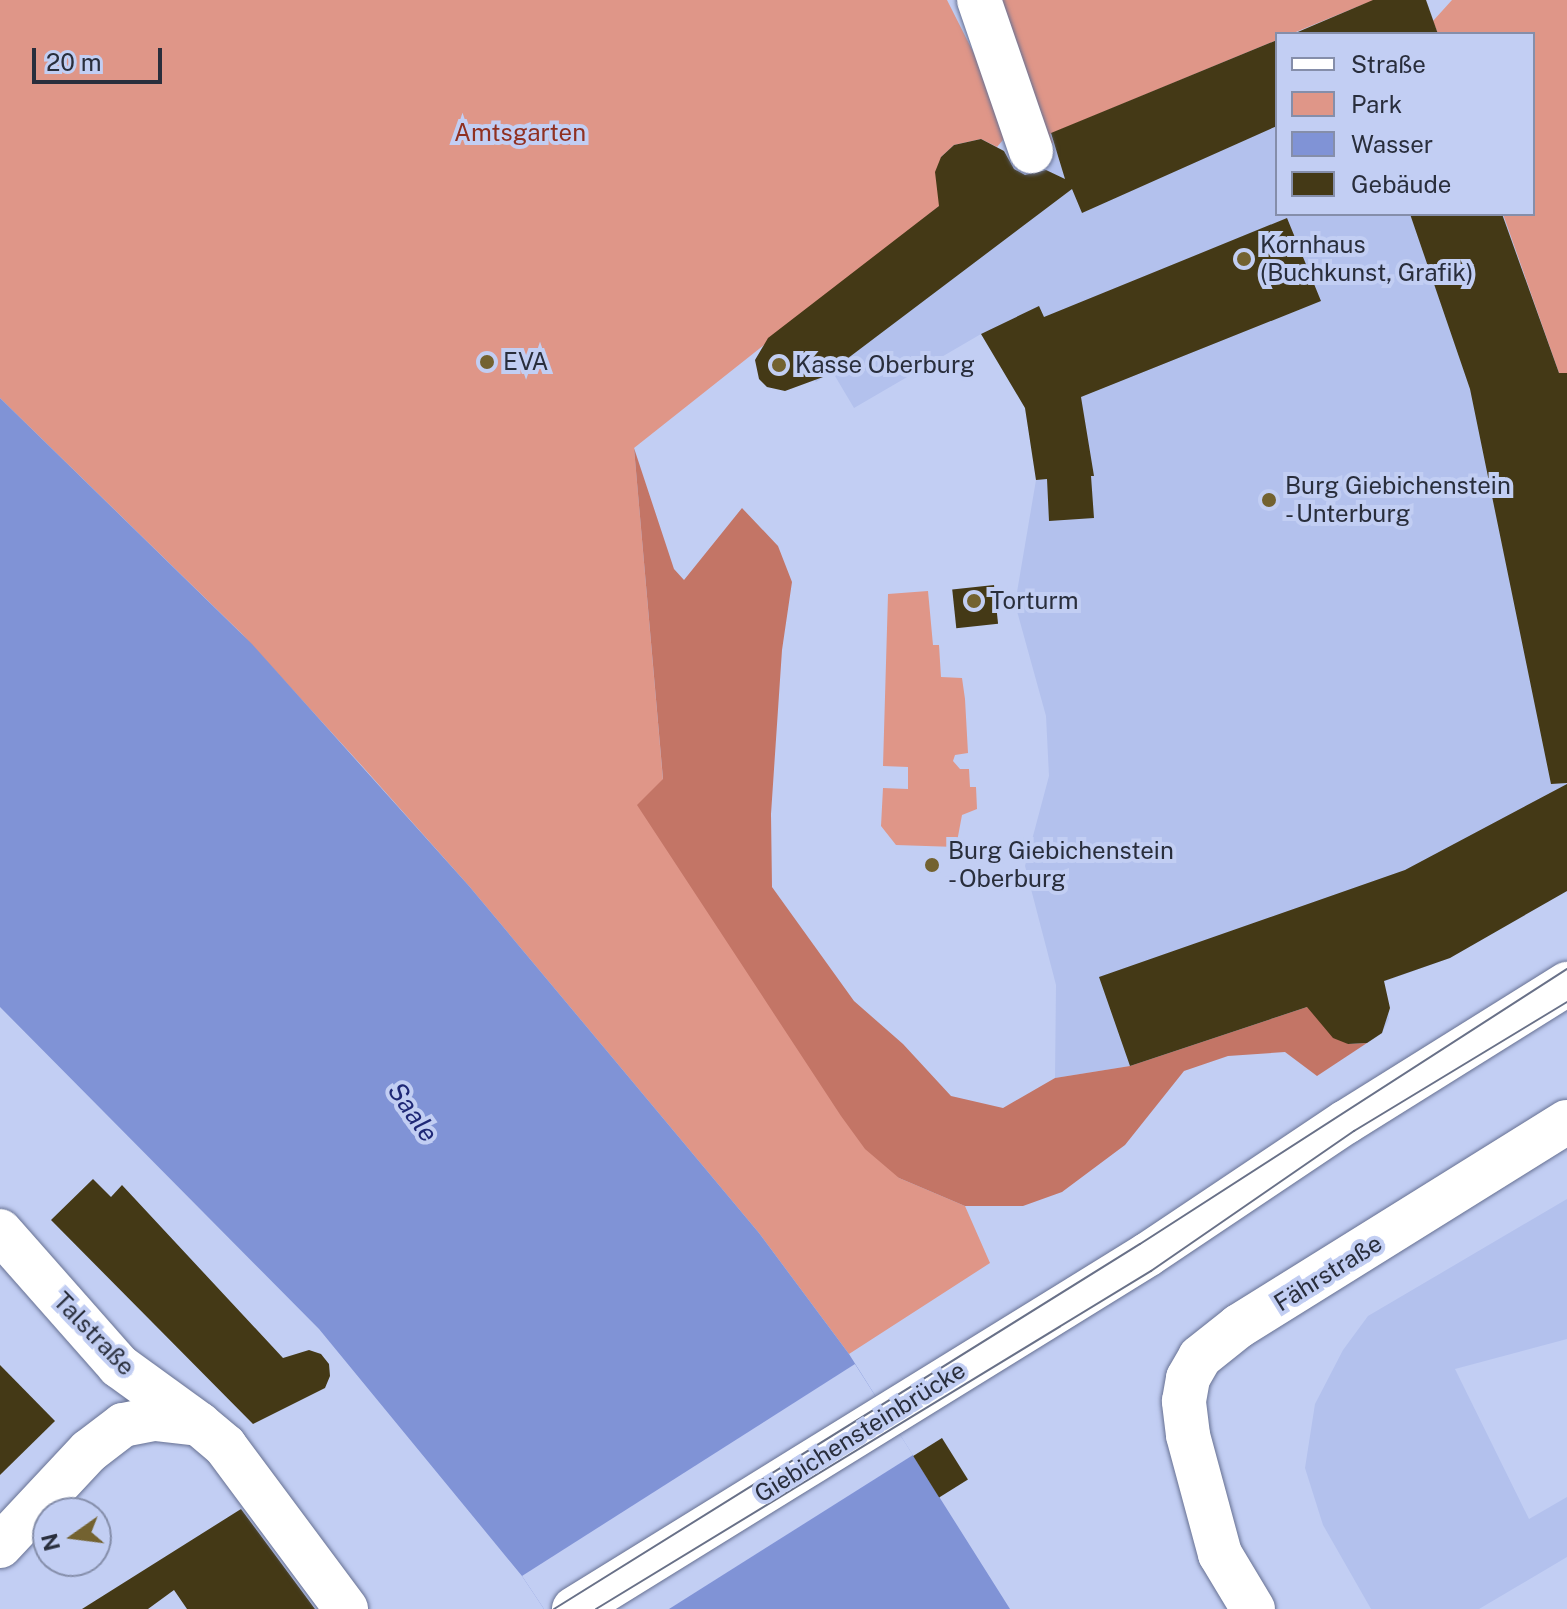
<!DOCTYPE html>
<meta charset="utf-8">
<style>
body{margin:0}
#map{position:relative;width:1567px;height:1609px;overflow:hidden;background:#c2cef3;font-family:"Public Sans",sans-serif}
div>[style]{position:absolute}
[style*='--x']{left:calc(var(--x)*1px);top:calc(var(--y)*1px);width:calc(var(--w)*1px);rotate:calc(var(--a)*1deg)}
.built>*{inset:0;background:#b3c1ed}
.green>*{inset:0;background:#df9688}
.forest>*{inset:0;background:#c37566}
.water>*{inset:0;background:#8093d6}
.pier>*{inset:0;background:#c2cef3}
.building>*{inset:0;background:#443916;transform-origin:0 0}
.roads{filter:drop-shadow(0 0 2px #667092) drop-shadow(0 0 2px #667092)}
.street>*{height:44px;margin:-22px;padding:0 22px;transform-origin:22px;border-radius:22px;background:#fff}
.secondary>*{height:44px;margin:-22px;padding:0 22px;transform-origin:22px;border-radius:22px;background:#fff}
.tram>*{height:2px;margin:-1px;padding:0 1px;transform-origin:1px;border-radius:1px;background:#697188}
.dots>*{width:22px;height:22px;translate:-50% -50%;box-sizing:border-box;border:4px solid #c2cef3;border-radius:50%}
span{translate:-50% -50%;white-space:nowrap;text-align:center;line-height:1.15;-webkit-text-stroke:8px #c2cef3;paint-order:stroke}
.park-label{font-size:24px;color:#903021}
.poi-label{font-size:24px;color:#292e3c}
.left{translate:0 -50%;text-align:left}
.street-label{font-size:24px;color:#292e3c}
.water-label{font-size:26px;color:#1f2876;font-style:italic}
.legend{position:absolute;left:1275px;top:32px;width:260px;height:184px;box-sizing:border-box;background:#c2cef3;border:2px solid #858eaa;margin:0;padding:10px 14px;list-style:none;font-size:24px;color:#292e3c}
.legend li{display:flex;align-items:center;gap:16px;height:40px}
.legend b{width:40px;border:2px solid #858eaa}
.north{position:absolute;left:32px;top:1497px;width:80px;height:80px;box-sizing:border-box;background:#c2cef3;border:2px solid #858eaa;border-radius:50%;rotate:256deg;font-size:22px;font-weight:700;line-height:32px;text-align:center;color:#292e3c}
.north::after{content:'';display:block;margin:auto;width:28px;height:36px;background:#736230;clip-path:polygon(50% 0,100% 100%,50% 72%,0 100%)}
.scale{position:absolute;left:32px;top:48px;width:130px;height:36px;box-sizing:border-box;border:4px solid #292e3c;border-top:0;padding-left:10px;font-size:24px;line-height:28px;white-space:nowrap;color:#292e3c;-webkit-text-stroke:6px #c2cef3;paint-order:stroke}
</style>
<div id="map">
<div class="built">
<i style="clip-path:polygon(1277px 40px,1277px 214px,1503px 214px,1559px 373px,1567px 373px,1567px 891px,1450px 958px,1380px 983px,1387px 995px,1389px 1019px,1382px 1033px,1367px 1043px,1348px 1044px,1318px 1003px,1130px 1066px,1055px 1078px,1056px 985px,1025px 866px,1049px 776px,1046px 716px,1015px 604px,1036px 480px,1025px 408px,981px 334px,854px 408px,832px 371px,816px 382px,778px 331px,946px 200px,941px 157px,954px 145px,981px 139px,997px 147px,1004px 161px,1052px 143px,1050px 134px)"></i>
<i style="clip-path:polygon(1567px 1199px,1567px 1339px,1455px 1369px,1529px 1519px,1567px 1497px,1567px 1557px,1479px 1609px,1371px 1609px,1323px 1525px,1305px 1468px,1315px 1404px,1343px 1350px,1368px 1316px)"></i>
</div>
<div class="green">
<i style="clip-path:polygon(0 0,947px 0,1012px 129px,997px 147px,981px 139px,954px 145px,941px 157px,947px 200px,634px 448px,663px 780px,899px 1178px,965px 1206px,990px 1263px,849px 1354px,759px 1233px,469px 886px,363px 767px,241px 633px,0 398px)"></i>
<i style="clip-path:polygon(1003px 0,1384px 0,1364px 4px,1291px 34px,1277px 34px,1277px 40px,1050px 134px,1053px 143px,1031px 151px,983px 11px)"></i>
<i style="clip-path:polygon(1452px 0,1567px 0,1567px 373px,1559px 373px,1503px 214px,1533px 214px,1533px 34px,1438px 34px,1433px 21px)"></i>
<i style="clip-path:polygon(928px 591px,933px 645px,939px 645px,941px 677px,962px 678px,965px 699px,968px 753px,955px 755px,953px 761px,960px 769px,969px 769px,970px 787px,976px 787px,977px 809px,962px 815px,956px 847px,896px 845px,881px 826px,883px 788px,908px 789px,908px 767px,883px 766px,888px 594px)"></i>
</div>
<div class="forest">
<i style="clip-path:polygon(634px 448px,674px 569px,684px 580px,742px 508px,778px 546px,792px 582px,782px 650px,771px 814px,772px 887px,854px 1001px,903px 1044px,951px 1096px,1003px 1108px,1055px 1078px,1130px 1066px,1319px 1003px,1348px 1044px,1367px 1043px,1317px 1076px,1285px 1052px,1228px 1056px,1184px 1071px,1125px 1145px,1062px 1192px,1023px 1206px,965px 1206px,899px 1178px,865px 1149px,841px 1116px,637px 805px,663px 779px)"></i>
</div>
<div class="water">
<i style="clip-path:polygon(0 398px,252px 644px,469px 886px,759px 1233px,849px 1354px,1010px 1609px,544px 1609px,522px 1576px,319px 1329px,0 1007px)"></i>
</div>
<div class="pier">
<i style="clip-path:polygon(855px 1364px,913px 1455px,669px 1609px,544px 1609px,522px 1576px)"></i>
</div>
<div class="building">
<i style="clip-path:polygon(1373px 0,1426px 0,1438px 34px,1293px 34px)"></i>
<i style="clip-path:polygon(1277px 40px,1277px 126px,1082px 213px,1072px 189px,823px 377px,785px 391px,767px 387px,759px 379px,755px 360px,768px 338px,939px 206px,935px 172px,941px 157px,954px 145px,981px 139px,1004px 151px,1014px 169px,1025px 175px,1046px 170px,1065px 179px,1051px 133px)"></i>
<i style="clip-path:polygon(1410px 214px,1502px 214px,1559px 373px,1567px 373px,1567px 783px,1551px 784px,1470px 389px)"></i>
<i style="clip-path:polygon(1287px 218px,1321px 301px,1081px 397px,1094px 476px,1091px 476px,1094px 518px,1049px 521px,1047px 479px,1036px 480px,1025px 408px,981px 334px,1039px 306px,1044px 317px)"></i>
<i style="left:994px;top:585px;width:39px;height:42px;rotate:84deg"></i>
<i style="clip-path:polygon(1567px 784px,1567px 891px,1450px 958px,1384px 981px,1390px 1008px,1382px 1033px,1367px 1043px,1348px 1044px,1333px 1038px,1307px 1007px,1130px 1066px,1099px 977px,1405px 870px)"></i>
<i style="clip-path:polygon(93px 1179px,111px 1197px,122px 1185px,283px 1358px,309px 1350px,321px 1354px,329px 1364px,330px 1376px,325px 1388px,253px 1424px,51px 1220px)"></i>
<i style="clip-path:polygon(0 1365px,55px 1421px,0 1475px)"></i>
<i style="left:942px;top:1438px;width:49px;height:34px;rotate:58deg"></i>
<i style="clip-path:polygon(241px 1509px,315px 1609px,187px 1609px,174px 1590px,148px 1609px,82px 1609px)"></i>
</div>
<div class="roads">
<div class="street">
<i style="--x:979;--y:0;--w:160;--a:71"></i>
<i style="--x:0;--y:1231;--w:180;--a:48.6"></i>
<i style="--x:119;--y:1366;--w:99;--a:35.9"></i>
<i style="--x:1253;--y:1609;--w:64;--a:-121"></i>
<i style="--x:1220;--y:1554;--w:123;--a:-105.1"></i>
<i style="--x:1188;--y:1435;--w:34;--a:-97"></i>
<i style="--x:1184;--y:1401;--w:23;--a:-80"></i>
<i style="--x:1188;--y:1378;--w:24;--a:-60"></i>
<i style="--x:1200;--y:1357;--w:50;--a:-38.5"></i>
<i style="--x:1239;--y:1326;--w:386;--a:-31.9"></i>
</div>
<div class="secondary">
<i style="--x:0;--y:1546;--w:130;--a:-46.9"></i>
<i style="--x:89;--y:1451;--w:43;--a:-37.4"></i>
<i style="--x:123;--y:1425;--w:33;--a:-11"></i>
<i style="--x:155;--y:1419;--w:44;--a:6.5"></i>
<i style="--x:199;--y:1424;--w:34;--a:40"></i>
<i style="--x:225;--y:1446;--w:203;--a:53.4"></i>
<i style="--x:574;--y:1609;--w:674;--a:-31.71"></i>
<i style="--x:1147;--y:1255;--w:239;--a:-33.8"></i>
<i style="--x:1346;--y:1122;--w:261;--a:-32"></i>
</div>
</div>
<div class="tram">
<i style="--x:554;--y:1609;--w:690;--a:-31.92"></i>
<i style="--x:1140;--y:1244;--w:508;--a:-32.78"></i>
<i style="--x:596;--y:1609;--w:650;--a:-31.34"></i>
<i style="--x:1151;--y:1271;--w:247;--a:-34.6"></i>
<i style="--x:1354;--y:1131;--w:249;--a:-31.2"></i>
</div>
<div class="dots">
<i style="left:1244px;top:259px;background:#736230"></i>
<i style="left:487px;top:362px;background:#736230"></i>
<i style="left:779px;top:365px;background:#736230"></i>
<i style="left:1269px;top:500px;background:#736230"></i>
<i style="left:974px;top:601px;background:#736230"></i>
<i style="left:932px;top:865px;background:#736230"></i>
</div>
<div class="park-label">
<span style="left:520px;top:133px">Amtsgarten</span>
</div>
<div class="poi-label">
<span class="left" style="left:1260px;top:259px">Kornhaus<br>(Buchkunst, Grafik)</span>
<span class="left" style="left:503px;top:362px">EVA</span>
<span class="left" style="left:795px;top:365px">Kasse Oberburg</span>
<span class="left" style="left:1285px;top:500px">Burg Giebichenstein<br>- Unterburg</span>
<span class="left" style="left:990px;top:601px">Torturm</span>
<span class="left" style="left:948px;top:865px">Burg Giebichenstein<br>- Oberburg</span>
</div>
<div class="street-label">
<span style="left:1328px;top:1273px;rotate:-32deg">Fährstraße</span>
<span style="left:94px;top:1334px;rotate:46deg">Talstraße</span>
<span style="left:860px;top:1432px;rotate:-32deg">Giebichensteinbrücke</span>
</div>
<div class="water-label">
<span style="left:413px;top:1112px;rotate:55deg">Saale</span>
</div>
<ul class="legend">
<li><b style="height:10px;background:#fff"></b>Straße</li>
<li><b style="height:22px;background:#df9688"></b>Park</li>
<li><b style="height:22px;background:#8093d6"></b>Wasser</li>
<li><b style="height:22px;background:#443916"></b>Gebäude</li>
</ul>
<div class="north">N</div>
<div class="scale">20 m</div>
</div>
